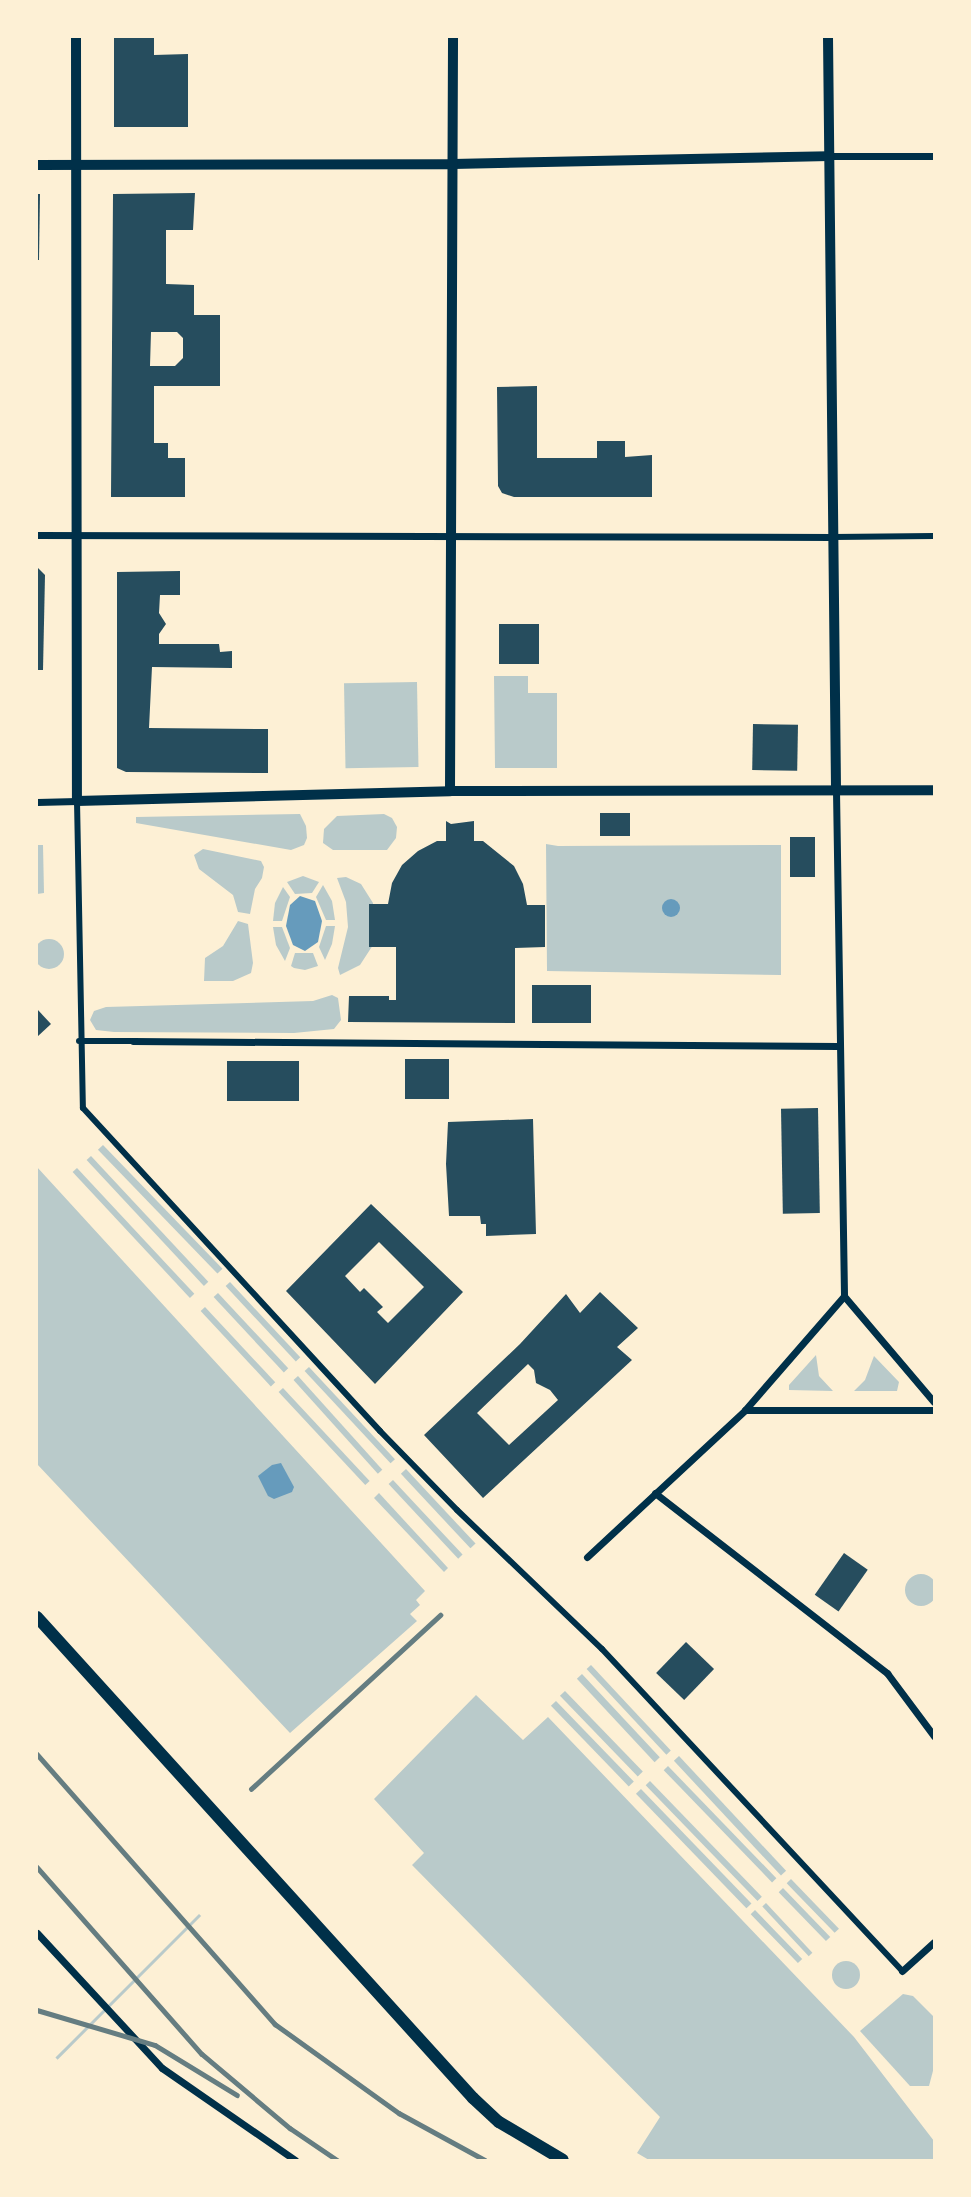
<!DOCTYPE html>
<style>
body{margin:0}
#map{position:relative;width:971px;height:2197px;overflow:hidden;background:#fdf0d5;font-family:"Alegreya Sans",sans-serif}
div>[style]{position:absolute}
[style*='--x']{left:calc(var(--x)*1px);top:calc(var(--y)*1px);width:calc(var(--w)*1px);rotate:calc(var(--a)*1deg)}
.green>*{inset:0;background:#b9caca;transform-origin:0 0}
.round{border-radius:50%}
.water>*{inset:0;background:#669bbc}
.building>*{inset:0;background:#264d5e;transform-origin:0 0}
.pedestrian>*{height:6px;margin:-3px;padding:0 3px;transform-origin:3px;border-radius:3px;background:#003049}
.minor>*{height:7px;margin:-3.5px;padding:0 3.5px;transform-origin:3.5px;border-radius:3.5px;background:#003049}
.tertiary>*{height:10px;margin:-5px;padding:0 5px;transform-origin:5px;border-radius:5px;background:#003049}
.secondary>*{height:12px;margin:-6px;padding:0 6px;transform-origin:6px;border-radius:6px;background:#003049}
.rail>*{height:4.5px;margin:-2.25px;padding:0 2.25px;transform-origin:2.25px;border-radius:2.25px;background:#657d81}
span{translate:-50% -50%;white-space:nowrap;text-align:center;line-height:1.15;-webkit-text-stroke:7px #fdf0d5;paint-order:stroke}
.frame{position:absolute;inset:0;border:38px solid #fdf0d5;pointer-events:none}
</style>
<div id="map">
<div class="green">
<i style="clip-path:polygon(494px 676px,528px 676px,528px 693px,557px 693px,557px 768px,495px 768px)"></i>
<i style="left:417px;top:682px;width:85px;height:73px;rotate:89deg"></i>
<i style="clip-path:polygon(300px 814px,306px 826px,307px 838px,304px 845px,291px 850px,136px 823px,136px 817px)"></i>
<i style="clip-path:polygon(384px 814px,392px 818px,397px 827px,396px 838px,387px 850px,333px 850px,323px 843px,324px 829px,337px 816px)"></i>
<i style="clip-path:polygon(546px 844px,558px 846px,781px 845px,781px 975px,547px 971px)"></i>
<i style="clip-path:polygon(37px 845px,43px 845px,44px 893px,37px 894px)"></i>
<i style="clip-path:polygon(203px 849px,261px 861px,264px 867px,262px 878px,255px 889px,250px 914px,238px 912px,233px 895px,199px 869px,194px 855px)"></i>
<i style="clip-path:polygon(303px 876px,319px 882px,312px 893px,295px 894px,287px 882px)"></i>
<i style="clip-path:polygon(346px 877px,361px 884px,373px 903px,373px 945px,360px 965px,340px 975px,338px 968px,348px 927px,346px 902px,337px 878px)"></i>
<i style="clip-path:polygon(323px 885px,332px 901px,335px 920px,326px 920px,316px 897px)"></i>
<i style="clip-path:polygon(283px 887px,290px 897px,282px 921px,273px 921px,275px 903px)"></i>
<i style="clip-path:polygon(238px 921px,248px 924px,253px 963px,251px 973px,233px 981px,204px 981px,205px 958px,223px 946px)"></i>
<i style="clip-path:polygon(326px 926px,335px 926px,332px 944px,325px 960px,319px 947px)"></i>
<i style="clip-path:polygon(273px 927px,282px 927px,290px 948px,285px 961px,276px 945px)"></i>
<i class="round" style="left:34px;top:939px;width:30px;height:30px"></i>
<i style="clip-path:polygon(295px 953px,313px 953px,318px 966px,305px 970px,294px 968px,291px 966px)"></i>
<i style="clip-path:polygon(332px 995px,338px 998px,341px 1020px,334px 1029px,294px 1033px,114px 1032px,96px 1030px,90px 1020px,94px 1011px,106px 1007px,313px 1001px)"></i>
<i style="left:103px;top:1145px;width:172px;height:7px;rotate:46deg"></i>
<i style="left:91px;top:1156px;width:172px;height:6px;rotate:47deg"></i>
<i style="clip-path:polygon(37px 1167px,425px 1591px,416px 1600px,420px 1605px,410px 1614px,417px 1621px,290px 1733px,37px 1464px)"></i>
<i style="left:77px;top:1168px;width:172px;height:6px;rotate:47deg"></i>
<i style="left:230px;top:1282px;width:103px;height:6px;rotate:47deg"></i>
<i style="left:218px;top:1293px;width:103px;height:6px;rotate:47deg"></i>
<i style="left:205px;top:1307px;width:103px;height:6px;rotate:47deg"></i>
<i style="clip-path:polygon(816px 1355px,819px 1376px,833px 1391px,789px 1390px,789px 1385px)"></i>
<i style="clip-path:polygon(874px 1356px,899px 1382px,897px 1391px,854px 1391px,865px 1380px)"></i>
<i style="left:309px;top:1367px;width:126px;height:6px;rotate:47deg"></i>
<i style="left:298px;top:1376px;width:126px;height:6px;rotate:48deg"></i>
<i style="left:283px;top:1388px;width:127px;height:6px;rotate:47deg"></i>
<i style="left:406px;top:1469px;width:102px;height:7px;rotate:47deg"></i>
<i style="left:393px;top:1480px;width:102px;height:6px;rotate:47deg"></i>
<i style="clip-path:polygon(379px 1493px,448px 1568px,444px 1572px,374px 1498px)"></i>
<i class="round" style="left:905px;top:1574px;width:32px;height:32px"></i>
<i style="left:591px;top:1665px;width:117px;height:6px;rotate:47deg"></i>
<i style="left:582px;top:1674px;width:114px;height:7px;rotate:47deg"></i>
<i style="left:565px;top:1691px;width:112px;height:7px;rotate:46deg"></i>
<i style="clip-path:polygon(476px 1695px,523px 1740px,548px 1717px,854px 2037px,934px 2141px,934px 2160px,649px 2160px,637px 2153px,660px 2117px,412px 1865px,424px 1853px,374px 1799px)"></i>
<i style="left:556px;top:1701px;width:112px;height:7px;rotate:46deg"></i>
<i style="left:679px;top:1756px;width:157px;height:7px;rotate:47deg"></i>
<i style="left:668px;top:1766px;width:156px;height:6px;rotate:46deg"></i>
<i style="left:650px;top:1781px;width:161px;height:6px;rotate:46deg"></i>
<i style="left:641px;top:1789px;width:159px;height:7px;rotate:46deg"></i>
<i style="left:791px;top:1879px;width:69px;height:6px;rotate:46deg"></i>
<i style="left:783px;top:1888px;width:68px;height:6px;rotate:46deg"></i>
<i style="left:766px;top:1903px;width:68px;height:5px;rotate:47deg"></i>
<i style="left:755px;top:1910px;width:68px;height:6px;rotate:46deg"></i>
<i style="left:199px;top:1914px;width:3px;height:203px;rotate:45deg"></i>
<i class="round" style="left:832px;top:1961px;width:28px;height:28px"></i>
<i style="clip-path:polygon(903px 1994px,913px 1996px,934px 2017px,934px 2067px,929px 2086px,910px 2086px,860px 2031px)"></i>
</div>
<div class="water">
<i style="clip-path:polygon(300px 896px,315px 901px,322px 921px,318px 942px,305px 951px,293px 945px,286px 926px,290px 905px)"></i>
<i class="round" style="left:662px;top:899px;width:18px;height:18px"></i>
<i style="clip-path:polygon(281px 1463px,294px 1487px,292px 1492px,274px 1499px,268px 1496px,258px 1476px,272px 1465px)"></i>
</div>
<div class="building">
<i style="clip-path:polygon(114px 37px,154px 37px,154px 55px,188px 54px,188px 127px,114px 127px)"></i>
<i style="clip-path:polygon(evenodd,195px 193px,193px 230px,166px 230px,166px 284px,194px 285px,194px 315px,220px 315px,220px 386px,154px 386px,154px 443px,168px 443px,168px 458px,185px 458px,185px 497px,111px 497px,113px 194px,195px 193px,151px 332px,177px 332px,183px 338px,183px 358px,175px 366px,150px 366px,151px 332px)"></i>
<i style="clip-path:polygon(37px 194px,40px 194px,39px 260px,37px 260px)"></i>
<i style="clip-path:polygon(537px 386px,537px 458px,597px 458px,597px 441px,625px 441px,625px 457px,652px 455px,652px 497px,514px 497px,502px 493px,498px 486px,497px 387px)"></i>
<i style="clip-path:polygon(37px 567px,45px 575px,43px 670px,37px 670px)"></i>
<i style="clip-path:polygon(180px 571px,180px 595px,160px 595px,159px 613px,166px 624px,159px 634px,159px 644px,219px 644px,220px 652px,232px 651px,232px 668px,152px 667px,149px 728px,268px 729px,268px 773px,126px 772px,117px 768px,117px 572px)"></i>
<i style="left:499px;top:624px;width:40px;height:40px"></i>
<i style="left:753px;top:724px;width:45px;height:46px;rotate:1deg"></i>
<i style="left:600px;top:813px;width:30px;height:23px"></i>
<i style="clip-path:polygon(446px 821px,451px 824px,474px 821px,474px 841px,483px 841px,514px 866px,523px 884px,527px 905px,545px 905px,545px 947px,515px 948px,515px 1023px,348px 1022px,349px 996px,389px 996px,389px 1000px,396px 1000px,396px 947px,369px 947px,369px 904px,388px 904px,392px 883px,402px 865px,418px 851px,437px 841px,446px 841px)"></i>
<i style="left:790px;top:837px;width:25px;height:40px"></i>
<i style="left:532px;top:985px;width:59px;height:38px"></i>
<i style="clip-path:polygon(37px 1009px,51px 1024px,37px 1037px)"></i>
<i style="left:449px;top:1059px;width:40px;height:44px;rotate:90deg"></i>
<i style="left:227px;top:1061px;width:72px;height:40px"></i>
<i style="left:818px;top:1108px;width:105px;height:37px;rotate:89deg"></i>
<i style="clip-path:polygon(533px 1119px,536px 1234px,486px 1236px,486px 1224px,481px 1224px,480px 1216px,449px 1216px,446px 1164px,448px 1122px)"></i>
<i style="clip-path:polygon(evenodd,371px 1204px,463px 1292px,375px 1384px,286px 1291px,371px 1204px,379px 1242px,424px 1287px,388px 1323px,377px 1312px,383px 1307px,364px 1288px,360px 1292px,345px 1276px,379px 1242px)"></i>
<i style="clip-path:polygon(evenodd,600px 1292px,638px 1328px,617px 1347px,632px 1360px,483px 1498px,424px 1435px,520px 1344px,566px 1294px,580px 1313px,600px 1292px,528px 1364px,534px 1370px,536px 1383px,550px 1390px,558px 1400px,509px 1445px,477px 1413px,528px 1364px)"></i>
<i style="left:844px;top:1553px;width:29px;height:51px;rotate:35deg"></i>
<i style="left:686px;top:1642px;width:39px;height:43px;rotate:44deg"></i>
</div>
<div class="pedestrian">
<i style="--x:833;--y:537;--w:101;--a:-0.6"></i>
<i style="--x:77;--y:801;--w:307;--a:88.9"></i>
<i style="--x:83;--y:1108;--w:439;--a:47.4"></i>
<i style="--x:380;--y:1431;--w:110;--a:45.7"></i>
<i style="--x:457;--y:1510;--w:201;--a:43.8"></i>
<i style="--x:602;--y:1649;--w:440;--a:47"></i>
<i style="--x:79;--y:1041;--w:54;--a:0"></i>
</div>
<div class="minor">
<i style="--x:829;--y:156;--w:105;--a:0"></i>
<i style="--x:37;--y:535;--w:796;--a:0.14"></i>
<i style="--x:836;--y:791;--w:505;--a:89.09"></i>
<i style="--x:37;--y:802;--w:40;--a:-1.4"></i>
<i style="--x:133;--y:1041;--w:705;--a:0.41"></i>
<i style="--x:844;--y:1296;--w:151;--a:131"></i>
<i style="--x:745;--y:1410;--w:189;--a:0"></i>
<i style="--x:844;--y:1296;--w:139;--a:49.7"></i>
<i style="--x:655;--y:1493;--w:294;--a:37.8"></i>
<i style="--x:887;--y:1673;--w:79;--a:53.3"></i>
<i style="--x:587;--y:1557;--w:216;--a:-42.9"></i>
<i style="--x:37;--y:1933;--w:184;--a:47.2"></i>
<i style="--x:162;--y:2068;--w:162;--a:34.7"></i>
<i style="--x:902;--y:1971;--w:43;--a:-42.2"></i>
</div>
<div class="tertiary">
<i style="--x:76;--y:37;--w:764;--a:89.93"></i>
<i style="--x:77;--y:801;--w:373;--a:-1.5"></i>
<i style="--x:450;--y:791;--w:484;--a:-0.1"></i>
<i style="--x:828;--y:37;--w:754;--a:89.39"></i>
<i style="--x:37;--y:165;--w:416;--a:-0.1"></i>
<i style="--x:453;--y:164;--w:376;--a:-1.2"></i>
<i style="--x:450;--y:791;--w:754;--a:-89.77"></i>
</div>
<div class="secondary">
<i style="--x:37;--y:1617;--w:649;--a:47.81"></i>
<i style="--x:473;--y:2098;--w:35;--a:43"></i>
<i style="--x:499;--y:2122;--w:74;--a:30.7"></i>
</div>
<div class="rail">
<i style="--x:37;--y:1754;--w:360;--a:48.6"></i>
<i style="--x:275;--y:2024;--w:153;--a:35.7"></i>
<i style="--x:399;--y:2113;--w:98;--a:28.7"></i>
<i style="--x:251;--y:1789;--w:257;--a:-42.6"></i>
<i style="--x:37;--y:1867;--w:249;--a:48.6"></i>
<i style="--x:202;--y:2054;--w:115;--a:40.1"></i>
<i style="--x:290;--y:2128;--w:57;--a:34.2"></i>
<i style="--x:37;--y:2010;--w:123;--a:16.5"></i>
<i style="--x:155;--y:2045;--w:96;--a:31.4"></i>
</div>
<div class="frame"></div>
</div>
